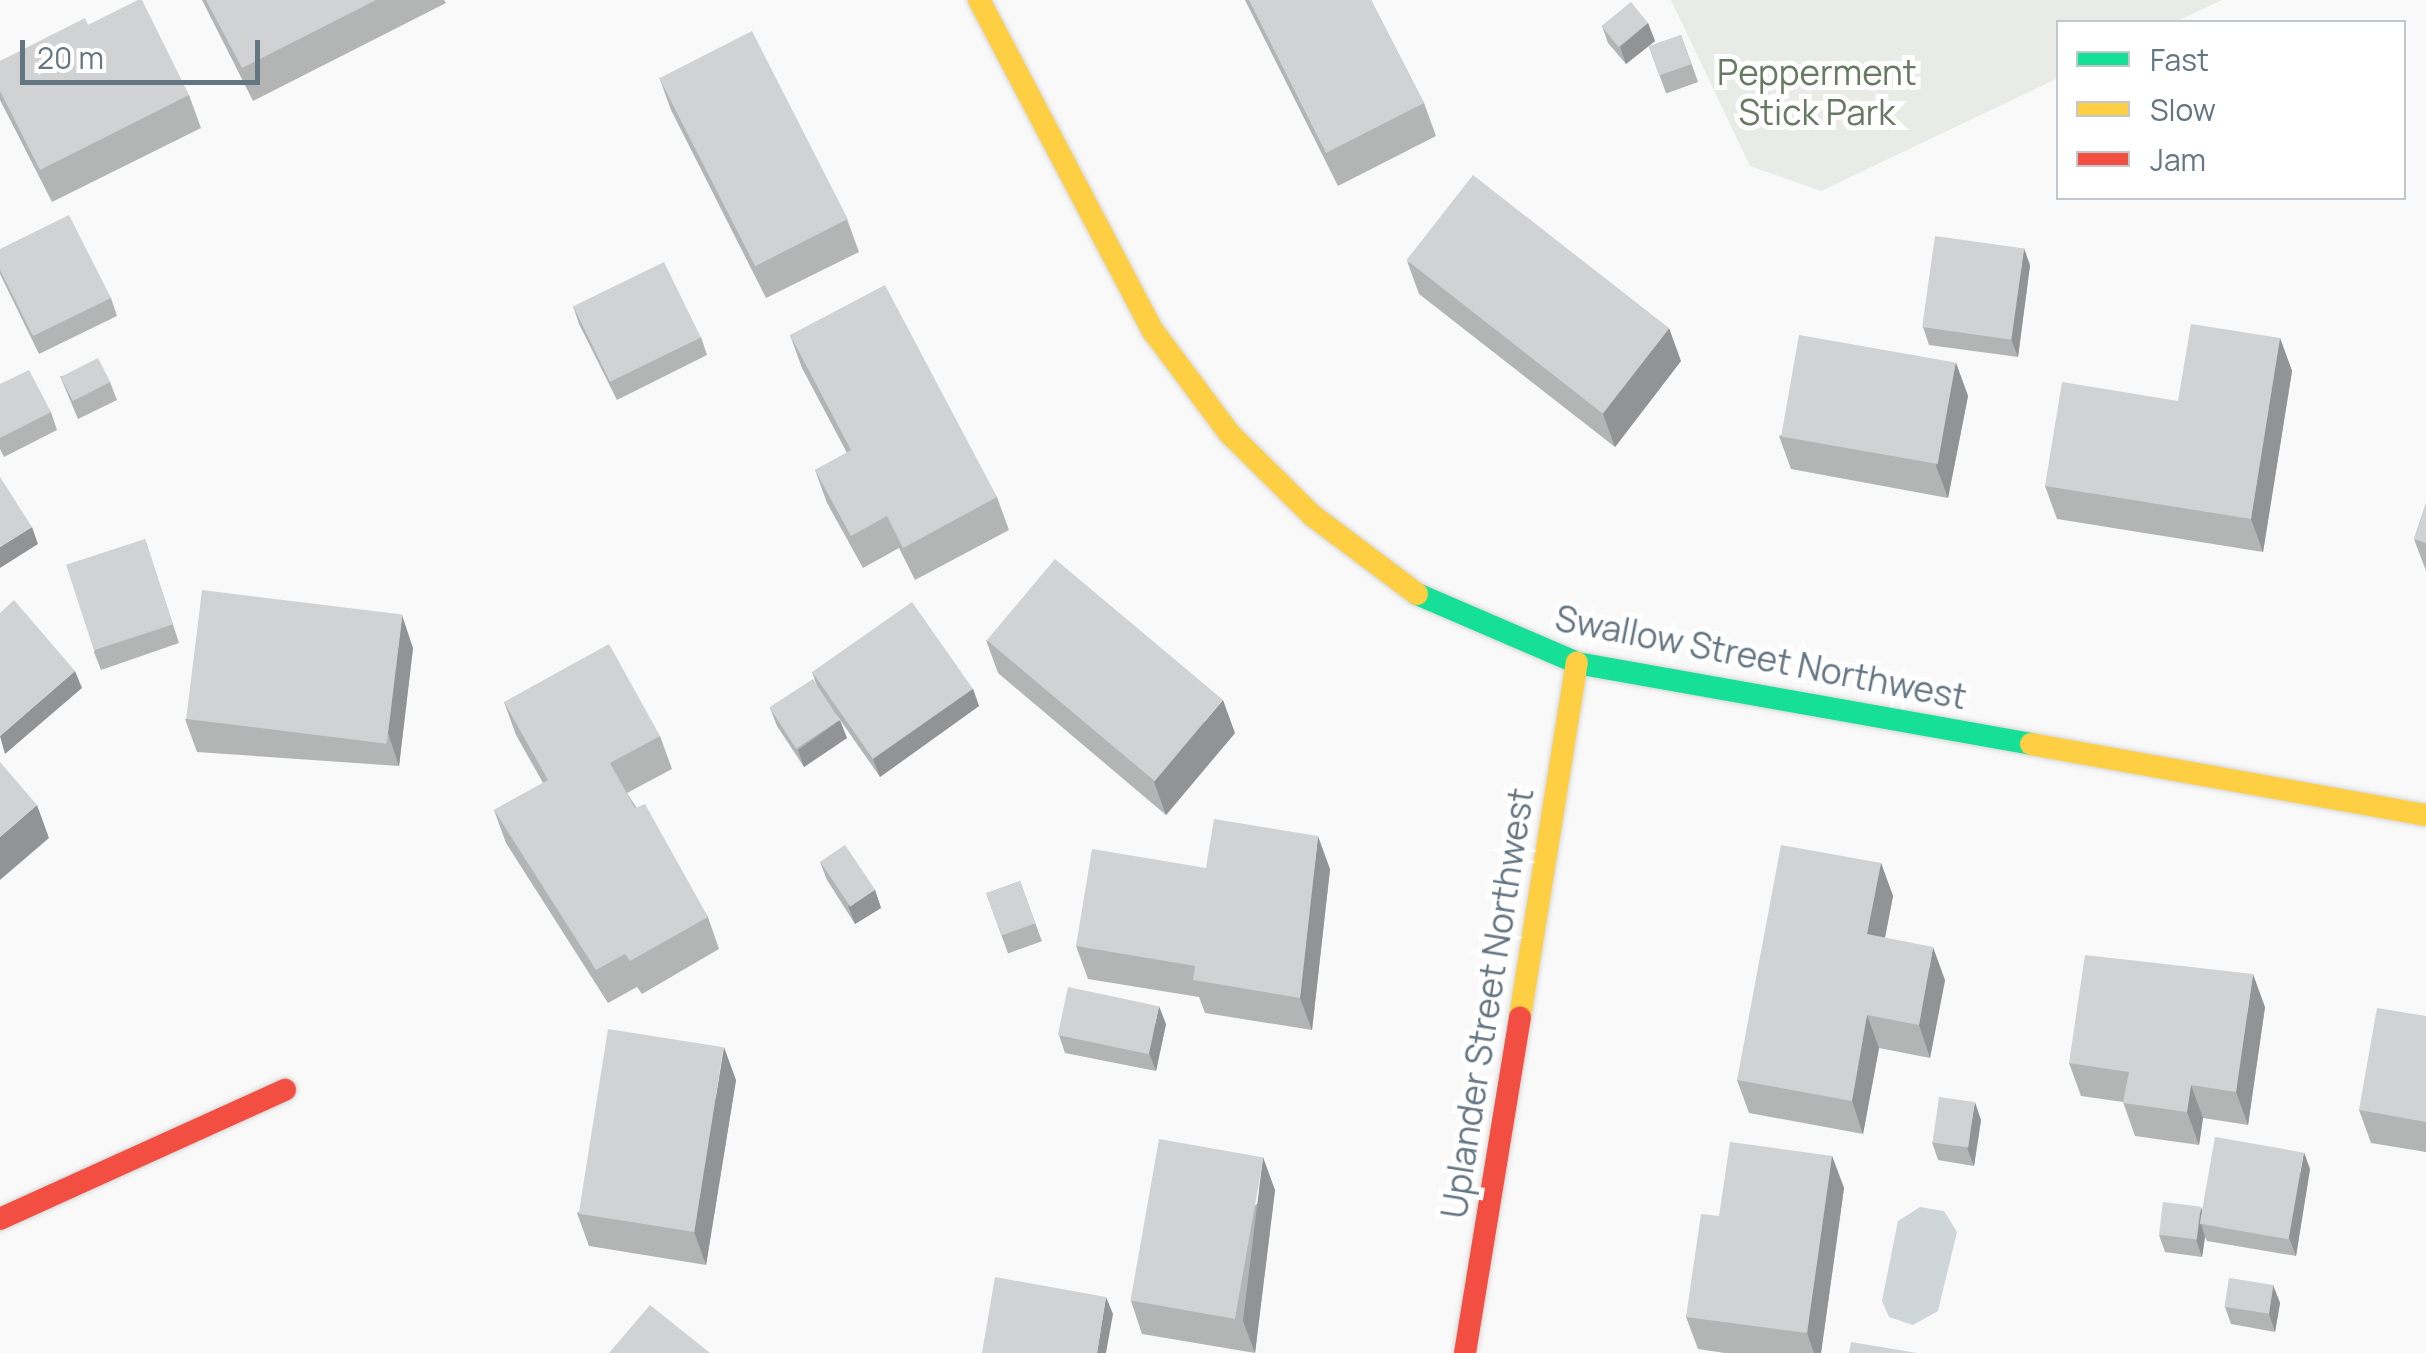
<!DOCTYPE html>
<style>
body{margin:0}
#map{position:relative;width:2426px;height:1353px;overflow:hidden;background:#f9f9f9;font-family:Manrope,sans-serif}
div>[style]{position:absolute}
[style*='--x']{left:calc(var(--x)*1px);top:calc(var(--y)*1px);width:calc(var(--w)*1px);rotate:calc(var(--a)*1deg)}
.green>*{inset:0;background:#e8ebe6}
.water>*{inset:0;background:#ced6d9}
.roads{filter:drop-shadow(0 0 2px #d5d6d7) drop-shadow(0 0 2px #d5d6d7)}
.fast>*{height:22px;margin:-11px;padding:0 11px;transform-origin:11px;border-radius:11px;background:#16e098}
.slow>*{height:22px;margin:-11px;padding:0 11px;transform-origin:11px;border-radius:11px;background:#ffcf43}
.jam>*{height:22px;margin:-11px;padding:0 11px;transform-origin:11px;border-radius:11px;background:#f24e42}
.wall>*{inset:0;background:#b3b5b5;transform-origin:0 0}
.shaded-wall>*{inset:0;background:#929394}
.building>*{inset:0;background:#d0d2d3;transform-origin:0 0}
span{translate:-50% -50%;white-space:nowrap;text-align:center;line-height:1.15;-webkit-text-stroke:10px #fff;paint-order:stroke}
.park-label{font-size:35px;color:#687a64}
.street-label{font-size:35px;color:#657683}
.legend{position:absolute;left:2056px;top:20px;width:350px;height:180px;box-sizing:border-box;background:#fff;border:2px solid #c1c8cd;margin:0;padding:12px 18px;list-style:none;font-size:30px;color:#657683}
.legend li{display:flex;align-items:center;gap:20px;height:50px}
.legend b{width:50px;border:2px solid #c1c8cd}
.scale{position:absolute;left:20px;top:40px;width:240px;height:45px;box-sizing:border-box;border:5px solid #657683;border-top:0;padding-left:12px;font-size:30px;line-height:35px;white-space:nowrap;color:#657683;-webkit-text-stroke:8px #fff;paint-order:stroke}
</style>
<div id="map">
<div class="green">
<i style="clip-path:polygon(1671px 0,2222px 0,2175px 22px,2058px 22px,2058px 78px,1821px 191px,1750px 166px)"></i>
</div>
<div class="water">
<i style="clip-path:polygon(1920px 1207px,1944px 1211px,1957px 1232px,1938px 1311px,1913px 1325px,1889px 1317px,1882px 1301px,1898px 1221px)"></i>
</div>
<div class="roads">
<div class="fast">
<i style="--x:1417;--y:594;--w:174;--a:23.3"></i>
<i style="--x:1577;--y:663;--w:461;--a:10.1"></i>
</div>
<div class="slow">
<i style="--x:979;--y:0;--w:374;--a:62.3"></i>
<i style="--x:1153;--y:331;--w:127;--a:53.3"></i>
<i style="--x:1229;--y:433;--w:118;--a:44.7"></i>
<i style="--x:1313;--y:516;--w:130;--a:36.9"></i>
<i style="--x:2031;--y:744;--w:401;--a:10.2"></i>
<i style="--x:1520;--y:1017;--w:359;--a:-80.9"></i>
</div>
<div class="jam">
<i style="--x:0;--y:1219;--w:313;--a:-24.4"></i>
<i style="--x:1465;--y:1353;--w:340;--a:-80.7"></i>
</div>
</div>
<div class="wall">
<i style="clip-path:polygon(202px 0,444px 0,446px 3px,253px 101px)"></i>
<i style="clip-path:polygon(1245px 0,1371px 0,1424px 103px,1436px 136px,1338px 186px)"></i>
<i style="clip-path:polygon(1648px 23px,1655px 41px,1626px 64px,1608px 43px,1602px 26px)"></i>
<i style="clip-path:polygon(88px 25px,189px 95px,201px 128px,52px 202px,0 100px,0 61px)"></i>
<i style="left:1681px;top:35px;width:50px;height:34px;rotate:70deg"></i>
<i style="clip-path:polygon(659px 77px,847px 219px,859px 252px,766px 298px,671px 110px)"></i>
<i style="clip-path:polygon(0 249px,111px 298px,117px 316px,39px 354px,0 274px)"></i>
<i style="clip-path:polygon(1407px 261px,1681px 361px,1615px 447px,1419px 294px)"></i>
<i style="clip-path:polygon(2030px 265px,2018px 357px,1929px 345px,1923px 327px)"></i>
<i style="clip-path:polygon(573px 306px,701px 337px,707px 355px,617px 400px,579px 324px)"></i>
<i style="clip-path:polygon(790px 335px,997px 497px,1009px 530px,915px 580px,899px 548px,863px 568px,827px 503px,815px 470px,847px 453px,802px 368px)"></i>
<i style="clip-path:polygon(2280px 338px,2292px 371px,2263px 552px,2057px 519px,2045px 486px,2178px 401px)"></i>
<i style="clip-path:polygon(1956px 363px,1968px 396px,1948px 498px,1791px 469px,1779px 436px)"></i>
<i style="clip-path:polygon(60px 376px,110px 382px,117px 400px,78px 419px)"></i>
<i style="clip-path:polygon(0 384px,51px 412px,57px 430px,4px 457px,0 449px)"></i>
<i style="clip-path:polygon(2426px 503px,2426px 571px,2414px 539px)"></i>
<i style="clip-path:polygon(145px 539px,179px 643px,101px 670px,94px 652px)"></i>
<i style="clip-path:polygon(986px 640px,1235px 733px,1166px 815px,998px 673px)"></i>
<i style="clip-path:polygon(413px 648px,399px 766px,197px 752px,185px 719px)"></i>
<i style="clip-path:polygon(812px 672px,973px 689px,979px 706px,880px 777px,836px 714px,847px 738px,804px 767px,777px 726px,770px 708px,817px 686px)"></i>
<i style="clip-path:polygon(504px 702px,660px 736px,672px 769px,627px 793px,708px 917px,719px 949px,642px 994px,637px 987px,608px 1003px,506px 843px,494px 810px,543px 783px,516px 735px)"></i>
<i style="clip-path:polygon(820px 862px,875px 890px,881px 908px,855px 924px,827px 880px)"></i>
<i style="clip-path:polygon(1881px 863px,1893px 896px,1885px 938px,1945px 980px,1930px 1058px,1879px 1048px,1863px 1134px,1749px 1113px,1737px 1080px)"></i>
<i style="clip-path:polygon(1206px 868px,1330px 869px,1312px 1030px,1205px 1013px,1199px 997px,1088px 979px,1076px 946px)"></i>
<i style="left:1020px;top:881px;width:64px;height:36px;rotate:70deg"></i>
<i style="clip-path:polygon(2265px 1007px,2248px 1125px,2203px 1118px,2199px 1145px,2135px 1136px,2123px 1102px,2081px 1096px,2069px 1063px)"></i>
<i style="clip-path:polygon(2426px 1016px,2426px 1152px,2371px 1143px,2359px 1110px)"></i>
<i style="clip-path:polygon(1166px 1024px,1156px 1071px,1065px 1053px,1059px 1035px)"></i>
<i style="clip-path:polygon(736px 1080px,706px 1265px,589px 1246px,577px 1213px)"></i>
<i style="clip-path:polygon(1981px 1120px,1974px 1166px,1938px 1160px,1932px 1142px)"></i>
<i style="clip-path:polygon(1832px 1156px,1844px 1188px,1821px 1353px,1725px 1353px,1698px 1349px,1686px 1317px,1719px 1216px)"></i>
<i style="clip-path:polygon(2310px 1169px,2296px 1256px,2207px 1241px,2205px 1237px,2202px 1257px,2165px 1252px,2159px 1235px,2202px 1212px)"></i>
<i style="clip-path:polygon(1275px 1190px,1255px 1353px,1142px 1334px,1131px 1301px)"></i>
<i style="clip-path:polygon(2273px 1285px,2280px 1303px,2275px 1332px,2231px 1324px,2225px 1307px)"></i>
</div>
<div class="shaded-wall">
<i style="clip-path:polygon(1648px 23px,1655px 41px,1626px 64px,1620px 47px)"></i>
<i style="clip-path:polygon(2024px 248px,2030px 265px,2018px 357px,2011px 339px)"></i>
<i style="clip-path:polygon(1669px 328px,1681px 361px,1615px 447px,1603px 414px)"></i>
<i style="clip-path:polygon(2280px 338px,2292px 371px,2263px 552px,2251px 519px)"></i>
<i style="clip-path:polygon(1956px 363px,1968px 396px,1948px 498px,1936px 466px)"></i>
<i style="clip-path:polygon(32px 527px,38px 544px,0 568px,0 547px)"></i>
<i style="clip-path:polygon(402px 615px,413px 648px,399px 766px,388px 733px)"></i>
<i style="clip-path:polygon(75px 671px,82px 688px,5px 754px,0 736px)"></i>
<i style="clip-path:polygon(973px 689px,979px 706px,880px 777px,873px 759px)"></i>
<i style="clip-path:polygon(1223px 700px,1235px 733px,1166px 815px,1154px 782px)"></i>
<i style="clip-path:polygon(840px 720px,847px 738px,804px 767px,798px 750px)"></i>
<i style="clip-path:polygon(37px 805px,49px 838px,0 880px,0 837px)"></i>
<i style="clip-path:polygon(1318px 836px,1330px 869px,1312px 1030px,1300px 998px)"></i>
<i style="clip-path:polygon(1881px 863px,1893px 896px,1879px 967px,1867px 934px)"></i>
<i style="clip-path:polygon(875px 890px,881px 908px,855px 924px,848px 906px)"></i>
<i style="clip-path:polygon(1933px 947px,1945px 980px,1930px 1058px,1919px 1025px)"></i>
<i style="clip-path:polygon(2253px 974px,2265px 1007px,2248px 1125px,2236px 1092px)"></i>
<i style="clip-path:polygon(1159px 1006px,1166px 1024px,1156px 1071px,1149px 1053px)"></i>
<i style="clip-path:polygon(1867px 1015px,1879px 1048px,1863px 1134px,1852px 1101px)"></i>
<i style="clip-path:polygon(724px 1047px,736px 1080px,706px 1265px,694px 1232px)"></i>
<i style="clip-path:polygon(2191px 1085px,2203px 1118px,2199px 1145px,2187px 1112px)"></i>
<i style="clip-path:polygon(1975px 1102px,1981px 1120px,1974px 1166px,1967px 1148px)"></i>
<i style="clip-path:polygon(2304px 1152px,2310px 1169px,2296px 1256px,2289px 1238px)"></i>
<i style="clip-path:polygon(1832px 1156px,1844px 1188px,1821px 1353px,1814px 1353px,1807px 1333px)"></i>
<i style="clip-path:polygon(1263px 1157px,1275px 1190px,1255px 1353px,1243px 1321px)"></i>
<i style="clip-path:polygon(2201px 1207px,2207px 1225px,2201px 1224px,2205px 1237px,2202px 1257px,2196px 1239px)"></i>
<i style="clip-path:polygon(2273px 1285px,2280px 1303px,2275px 1332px,2269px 1314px)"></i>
<i style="clip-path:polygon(1106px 1297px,1113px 1314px,1106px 1353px,1097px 1353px)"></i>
</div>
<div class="building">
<i style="clip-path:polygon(138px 0,142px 0,189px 95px,40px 170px,0 91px,0 61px,85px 18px,88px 25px)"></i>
<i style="clip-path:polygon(206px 0,376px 0,242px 68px)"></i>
<i style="clip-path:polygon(1249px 0,1371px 0,1424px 103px,1326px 153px)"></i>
<i style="left:1631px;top:2px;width:27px;height:38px;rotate:51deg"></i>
<i style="left:752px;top:31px;width:211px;height:104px;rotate:63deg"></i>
<i style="left:1681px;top:35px;width:31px;height:34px;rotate:71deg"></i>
<i style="left:1473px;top:175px;width:249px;height:108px;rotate:38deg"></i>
<i style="clip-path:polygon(69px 215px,111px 298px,33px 336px,0 270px,0 249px)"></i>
<i style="left:1935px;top:236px;width:90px;height:92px;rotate:8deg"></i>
<i style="left:664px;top:262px;width:84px;height:101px;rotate:64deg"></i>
<i style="clip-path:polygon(885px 285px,997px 497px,903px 548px,887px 516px,851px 536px,815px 470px,851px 450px,790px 335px)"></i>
<i style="clip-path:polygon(2191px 324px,2280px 338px,2251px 519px,2045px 486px,2062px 382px,2178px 401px)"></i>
<i style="left:1799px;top:335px;width:159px;height:103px;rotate:10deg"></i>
<i style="left:98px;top:358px;width:27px;height:42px;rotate:63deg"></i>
<i style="clip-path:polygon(29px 370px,51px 412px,0 438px,0 384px)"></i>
<i style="clip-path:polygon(0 477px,32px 527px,0 547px)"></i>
<i style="clip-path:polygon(2426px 503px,2426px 543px,2414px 539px)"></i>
<i style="left:145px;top:539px;width:90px;height:83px;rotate:72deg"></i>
<i style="left:1055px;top:559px;width:219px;height:106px;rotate:40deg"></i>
<i style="left:202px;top:590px;width:202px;height:130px;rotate:7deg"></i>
<i style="clip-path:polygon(14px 600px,75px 671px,0 736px,0 613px)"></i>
<i style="left:912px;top:602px;width:106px;height:122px;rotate:55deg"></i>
<i style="clip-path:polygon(609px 644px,660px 736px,610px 763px,635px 808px,645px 804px,708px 917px,630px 961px,625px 954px,596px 970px,494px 810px,548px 780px,504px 702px)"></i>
<i style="left:813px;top:679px;width:49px;height:52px;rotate:57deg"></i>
<i style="clip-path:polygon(0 762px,37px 805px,0 837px)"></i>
<i style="clip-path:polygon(1214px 819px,1318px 836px,1300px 998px,1193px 980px,1195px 966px,1076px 946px,1092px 849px,1206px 868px)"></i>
<i style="left:845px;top:845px;width:54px;height:30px;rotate:56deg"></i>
<i style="clip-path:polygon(1781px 845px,1881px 863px,1867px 934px,1933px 947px,1919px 1025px,1867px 1015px,1852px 1101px,1737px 1080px)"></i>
<i style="left:1020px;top:881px;width:45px;height:36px;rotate:70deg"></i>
<i style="clip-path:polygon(2085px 955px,2253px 974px,2236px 1092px,2191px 1085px,2187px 1112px,2123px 1103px,2129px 1072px,2069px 1063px)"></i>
<i style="left:1068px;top:987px;width:93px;height:49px;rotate:12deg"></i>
<i style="clip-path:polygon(2377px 1008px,2426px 1016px,2426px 1122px,2359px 1110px)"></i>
<i style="left:608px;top:1029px;width:117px;height:187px;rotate:9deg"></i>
<i style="left:1939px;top:1097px;width:36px;height:46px;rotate:8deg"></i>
<i style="left:2215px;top:1137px;width:90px;height:88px;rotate:10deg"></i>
<i style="left:1159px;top:1139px;width:106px;height:164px;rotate:10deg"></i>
<i style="clip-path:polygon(1730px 1142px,1832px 1156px,1807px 1333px,1686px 1317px,1701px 1214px,1719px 1216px)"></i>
<i style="left:2163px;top:1202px;width:38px;height:33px;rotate:7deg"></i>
<i style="clip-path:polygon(995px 1277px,1106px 1297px,1097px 1353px,982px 1353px)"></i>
<i style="left:2229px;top:1278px;width:45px;height:29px;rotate:9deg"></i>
<i style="clip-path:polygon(650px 1305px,710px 1353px,609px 1353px)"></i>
<i style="clip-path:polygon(1851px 1342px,1917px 1353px,1849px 1353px)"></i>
</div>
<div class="park-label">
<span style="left:1817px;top:92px">Pepperment<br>Stick Park</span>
</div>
<div class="street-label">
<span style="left:1761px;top:657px;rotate:11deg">Swallow Street Northwest</span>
<span style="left:1487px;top:1003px;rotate:-81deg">Uplander Street Northwest</span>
</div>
<ul class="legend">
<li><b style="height:12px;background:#16e098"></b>Fast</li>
<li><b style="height:12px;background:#ffcf43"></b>Slow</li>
<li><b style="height:12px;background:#f24e42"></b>Jam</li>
</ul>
<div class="scale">20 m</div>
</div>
